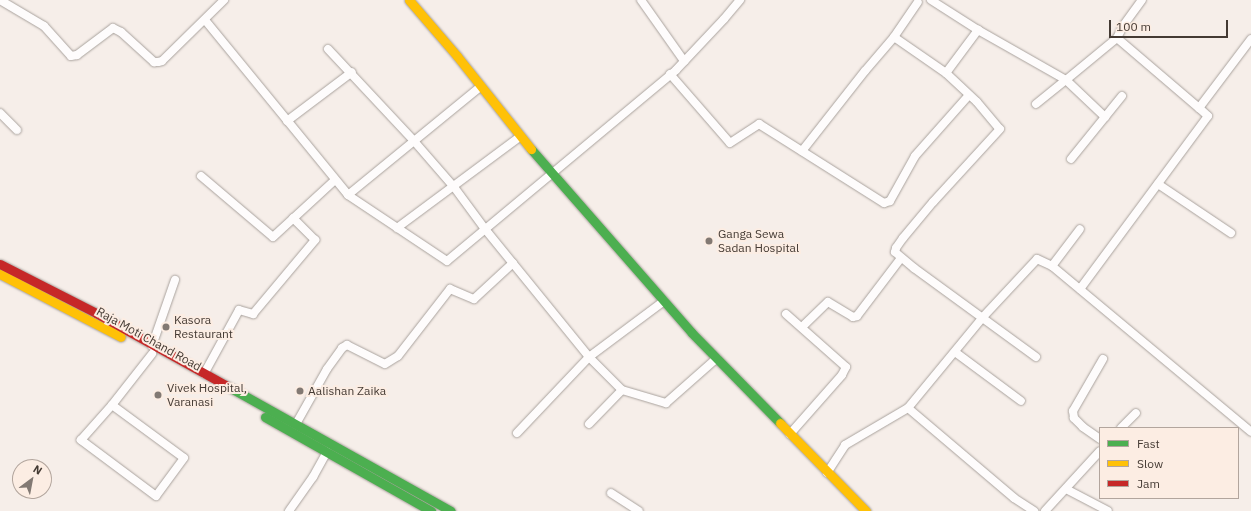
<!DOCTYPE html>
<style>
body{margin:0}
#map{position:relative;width:1251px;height:511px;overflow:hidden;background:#f6eee9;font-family:"IBM Plex Sans",sans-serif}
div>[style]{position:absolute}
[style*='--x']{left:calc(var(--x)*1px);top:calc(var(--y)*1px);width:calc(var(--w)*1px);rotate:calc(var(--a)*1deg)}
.roads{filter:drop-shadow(0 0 1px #a9a29d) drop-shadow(0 0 1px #a9a29d)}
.street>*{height:8px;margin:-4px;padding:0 4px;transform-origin:4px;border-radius:4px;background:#fefcfc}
.fast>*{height:9px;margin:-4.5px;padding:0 4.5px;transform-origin:4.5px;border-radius:4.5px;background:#4caf50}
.slow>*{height:9px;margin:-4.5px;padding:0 4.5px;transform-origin:4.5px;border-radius:4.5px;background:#ffc107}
.jam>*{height:9px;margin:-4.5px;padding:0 4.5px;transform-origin:4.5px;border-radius:4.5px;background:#c62828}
.dots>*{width:11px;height:11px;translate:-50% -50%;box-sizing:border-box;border:2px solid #fcede3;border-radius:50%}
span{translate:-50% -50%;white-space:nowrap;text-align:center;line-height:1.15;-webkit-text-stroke:4px #fcede3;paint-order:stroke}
.poi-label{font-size:12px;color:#443a33}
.left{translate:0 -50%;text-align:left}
.street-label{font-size:12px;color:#443a33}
.legend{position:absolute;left:1099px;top:427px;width:140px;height:72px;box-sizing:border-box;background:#fcede3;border:1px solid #b2a59d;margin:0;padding:5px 7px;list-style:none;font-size:12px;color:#443a33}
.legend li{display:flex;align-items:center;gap:8px;height:20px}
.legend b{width:20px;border:1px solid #b2a59d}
.north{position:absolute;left:12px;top:459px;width:40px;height:40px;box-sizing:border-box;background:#fcede3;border:1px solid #b2a59d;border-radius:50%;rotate:32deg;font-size:11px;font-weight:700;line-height:16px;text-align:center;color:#443a33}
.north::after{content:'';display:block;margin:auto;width:14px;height:18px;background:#827973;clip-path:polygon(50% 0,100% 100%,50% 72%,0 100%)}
.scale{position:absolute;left:1109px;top:20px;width:119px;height:18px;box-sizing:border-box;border:2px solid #443a33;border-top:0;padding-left:5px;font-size:12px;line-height:14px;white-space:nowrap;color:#443a33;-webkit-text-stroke:3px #fcede3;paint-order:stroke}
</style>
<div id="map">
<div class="roads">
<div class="street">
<i style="--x:0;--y:0;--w:51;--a:30.6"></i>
<i style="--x:44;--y:26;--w:40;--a:48"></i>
<i style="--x:71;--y:56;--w:6;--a:-9"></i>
<i style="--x:77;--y:55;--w:45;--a:-36.9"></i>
<i style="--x:113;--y:28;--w:9;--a:27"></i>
<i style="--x:121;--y:32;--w:45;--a:42.3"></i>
<i style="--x:154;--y:62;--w:4;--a:0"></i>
<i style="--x:158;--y:62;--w:4;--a:-14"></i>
<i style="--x:162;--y:61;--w:87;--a:-44.5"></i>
<i style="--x:641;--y:0;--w:75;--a:54.8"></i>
<i style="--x:931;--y:0;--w:56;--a:32.6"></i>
<i style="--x:978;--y:30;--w:101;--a:29.6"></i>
<i style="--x:1066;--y:80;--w:66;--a:-39.5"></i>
<i style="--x:1117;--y:38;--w:108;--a:40.5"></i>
<i style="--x:1199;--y:108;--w:86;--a:-53"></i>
<i style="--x:205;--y:20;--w:226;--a:50.7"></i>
<i style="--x:348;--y:195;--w:119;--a:33.7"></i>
<i style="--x:447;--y:261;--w:298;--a:-39.8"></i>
<i style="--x:676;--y:70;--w:70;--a:-46.7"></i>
<i style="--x:724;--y:19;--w:25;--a:-50"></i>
<i style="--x:894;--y:37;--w:63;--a:34.7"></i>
<i style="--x:946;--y:73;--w:42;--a:43.1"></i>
<i style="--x:977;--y:102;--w:35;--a:50"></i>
<i style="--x:1000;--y:129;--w:99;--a:132.5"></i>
<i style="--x:933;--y:202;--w:47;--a:129.8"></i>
<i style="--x:903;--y:238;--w:12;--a:125"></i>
<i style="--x:896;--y:248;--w:4;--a:104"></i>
<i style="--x:895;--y:252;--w:25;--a:40"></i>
<i style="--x:914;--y:268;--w:151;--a:36.1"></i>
<i style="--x:1117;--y:38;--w:13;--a:-63"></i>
<i style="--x:1123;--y:26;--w:32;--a:-54"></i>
<i style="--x:328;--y:49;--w:126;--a:46.9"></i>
<i style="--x:414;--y:141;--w:61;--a:49"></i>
<i style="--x:454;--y:187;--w:52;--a:53.6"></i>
<i style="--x:485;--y:229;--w:165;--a:50.9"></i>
<i style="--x:589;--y:357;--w:47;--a:45"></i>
<i style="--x:622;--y:390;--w:46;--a:16.5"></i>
<i style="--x:666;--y:403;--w:68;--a:-41.4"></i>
<i style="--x:946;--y:73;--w:54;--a:-53.3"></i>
<i style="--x:670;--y:74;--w:91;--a:49"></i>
<i style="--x:730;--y:143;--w:35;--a:-33"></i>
<i style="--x:759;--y:124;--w:148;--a:32.3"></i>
<i style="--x:884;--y:203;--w:6;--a:-18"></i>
<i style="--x:890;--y:201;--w:51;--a:-60.9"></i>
<i style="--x:915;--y:156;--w:81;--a:-48.5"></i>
<i style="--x:1036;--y:104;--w:38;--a:-39"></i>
<i style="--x:1066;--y:80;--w:54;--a:43.5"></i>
<i style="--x:0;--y:113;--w:24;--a:45"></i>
<i style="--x:287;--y:121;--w:81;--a:-37"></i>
<i style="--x:802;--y:151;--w:102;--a:-51.8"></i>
<i style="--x:865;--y:71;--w:45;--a:-49.5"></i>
<i style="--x:894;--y:37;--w:42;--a:-55.6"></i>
<i style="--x:1071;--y:159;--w:81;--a:-51"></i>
<i style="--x:201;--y:176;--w:94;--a:40.3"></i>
<i style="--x:273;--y:237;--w:84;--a:-42.6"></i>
<i style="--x:1158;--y:184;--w:88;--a:33.9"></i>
<i style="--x:348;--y:195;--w:172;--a:-39.3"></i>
<i style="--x:397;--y:228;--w:154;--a:-36.6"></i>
<i style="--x:1052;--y:266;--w:46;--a:-52.9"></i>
<i style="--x:1080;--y:289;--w:215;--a:-53.5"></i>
<i style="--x:1208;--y:116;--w:12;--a:-138"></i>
<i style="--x:786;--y:314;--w:80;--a:41.5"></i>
<i style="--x:846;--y:367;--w:9;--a:117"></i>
<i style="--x:842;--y:375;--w:79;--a:131.4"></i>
<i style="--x:802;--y:327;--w:36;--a:-44"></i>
<i style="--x:828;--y:302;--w:29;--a:31"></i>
<i style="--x:853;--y:317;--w:4;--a:-14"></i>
<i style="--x:857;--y:316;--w:73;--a:-52.8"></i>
<i style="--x:152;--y:346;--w:70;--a:-70.8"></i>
<i style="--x:955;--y:352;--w:82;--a:36.6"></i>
<i style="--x:204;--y:374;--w:73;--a:-61.3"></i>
<i style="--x:239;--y:310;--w:15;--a:16"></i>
<i style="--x:253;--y:314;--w:97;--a:-50"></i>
<i style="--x:315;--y:240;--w:31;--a:-135"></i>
<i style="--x:112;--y:405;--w:89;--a:36.4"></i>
<i style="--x:184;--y:458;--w:47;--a:126.4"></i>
<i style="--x:156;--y:496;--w:94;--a:-143.3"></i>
<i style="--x:81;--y:440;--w:47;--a:-48.5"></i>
<i style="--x:112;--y:405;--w:65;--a:-51.9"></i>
<i style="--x:908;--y:408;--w:139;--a:40.3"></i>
<i style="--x:1014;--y:498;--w:24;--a:33"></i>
<i style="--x:296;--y:424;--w:63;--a:-60.6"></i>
<i style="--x:327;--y:369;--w:26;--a:-54"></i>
<i style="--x:342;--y:348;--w:6;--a:-31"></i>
<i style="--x:347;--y:345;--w:42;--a:26.6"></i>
<i style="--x:385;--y:364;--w:15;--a:-32"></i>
<i style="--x:398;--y:356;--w:85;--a:-52.2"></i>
<i style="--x:450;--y:289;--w:26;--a:23"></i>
<i style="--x:474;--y:299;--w:53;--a:-42.7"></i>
<i style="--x:589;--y:424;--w:47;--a:-45.9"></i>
<i style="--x:1121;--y:428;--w:21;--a:-45"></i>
<i style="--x:517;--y:433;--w:105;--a:-46.5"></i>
<i style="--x:589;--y:357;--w:94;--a:-36.7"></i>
<i style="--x:1100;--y:439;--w:21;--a:-145"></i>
<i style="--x:1083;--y:427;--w:13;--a:-135"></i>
<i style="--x:1074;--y:418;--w:7;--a:-98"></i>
<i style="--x:1073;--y:411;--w:60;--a:-60"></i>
<i style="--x:827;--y:473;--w:33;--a:-57"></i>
<i style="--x:845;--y:445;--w:73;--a:-30.4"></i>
<i style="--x:908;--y:408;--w:118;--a:-50.5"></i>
<i style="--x:983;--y:317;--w:79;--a:-47"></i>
<i style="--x:1037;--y:259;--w:17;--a:25"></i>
<i style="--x:1052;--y:266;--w:259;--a:39.8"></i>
<i style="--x:1066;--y:489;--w:47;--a:27.6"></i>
<i style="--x:611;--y:493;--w:33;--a:33"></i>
<i style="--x:289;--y:511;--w:42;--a:-54.8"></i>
<i style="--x:313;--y:477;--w:29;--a:-61"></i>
<i style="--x:1045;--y:511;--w:81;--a:-47.5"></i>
</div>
<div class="fast">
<i style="--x:531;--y:149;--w:244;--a:48.8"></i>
<i style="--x:692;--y:333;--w:126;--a:45.6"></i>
<i style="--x:229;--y:387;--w:254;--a:29.2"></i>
<i style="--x:265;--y:417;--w:191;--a:29.5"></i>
</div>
<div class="slow">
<i style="--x:409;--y:0;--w:74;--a:49.4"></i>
<i style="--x:457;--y:56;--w:119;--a:51.5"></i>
<i style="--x:0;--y:274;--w:136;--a:27.5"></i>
<i style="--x:780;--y:423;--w:123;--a:45.7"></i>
</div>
<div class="jam">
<i style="--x:0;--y:264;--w:108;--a:27"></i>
<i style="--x:96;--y:313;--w:152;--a:29.1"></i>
</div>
</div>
<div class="dots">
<i style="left:709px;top:241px;background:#827973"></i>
<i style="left:166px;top:327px;background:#827973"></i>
<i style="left:300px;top:391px;background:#827973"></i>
<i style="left:158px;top:395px;background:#827973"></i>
</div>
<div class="poi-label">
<span class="left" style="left:718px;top:241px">Ganga Sewa<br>Sadan Hospital</span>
<span class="left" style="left:174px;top:327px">Kasora<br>Restaurant</span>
<span class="left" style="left:167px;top:395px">Vivek Hospital,<br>Varanasi</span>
<span class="left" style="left:308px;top:391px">Aalishan Zaika</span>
</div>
<div class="street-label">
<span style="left:149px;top:339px;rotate:29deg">Raja Moti Chand Road</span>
</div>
<ul class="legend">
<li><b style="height:5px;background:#4caf50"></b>Fast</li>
<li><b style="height:5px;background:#ffc107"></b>Slow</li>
<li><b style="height:5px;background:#c62828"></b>Jam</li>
</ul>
<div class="north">N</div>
<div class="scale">100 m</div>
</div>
